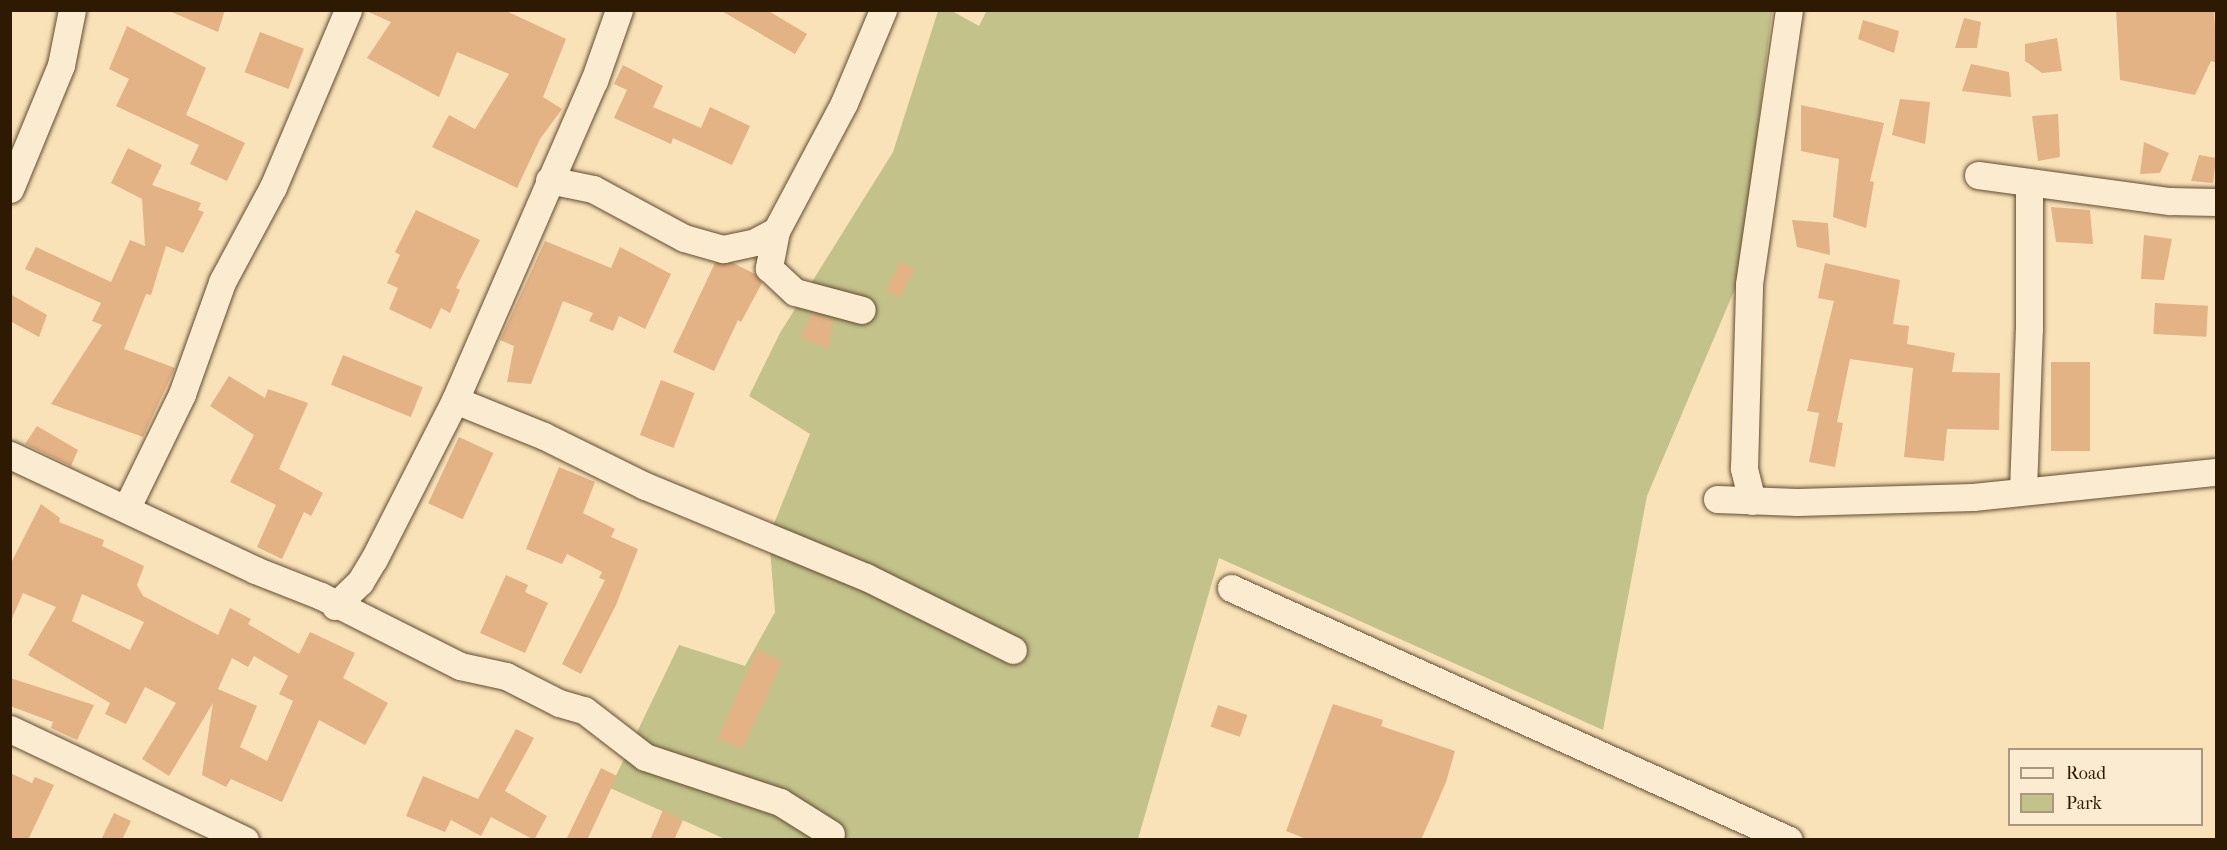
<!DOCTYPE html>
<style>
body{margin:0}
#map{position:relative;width:2227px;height:850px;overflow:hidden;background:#f9e2b8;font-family:"IM FELL French Canon",serif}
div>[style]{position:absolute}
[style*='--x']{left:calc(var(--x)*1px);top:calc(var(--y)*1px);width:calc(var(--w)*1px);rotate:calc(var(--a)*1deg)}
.green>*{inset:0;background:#c3c28b}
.building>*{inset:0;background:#e3b285;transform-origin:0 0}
.roads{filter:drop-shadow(0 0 2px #614c30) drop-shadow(0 0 2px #614c30)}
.minor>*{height:27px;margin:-13.5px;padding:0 13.5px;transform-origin:13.5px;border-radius:13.5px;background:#fbecd1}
span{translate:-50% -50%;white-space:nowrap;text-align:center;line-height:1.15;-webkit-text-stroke:5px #fbecd1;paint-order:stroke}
.frame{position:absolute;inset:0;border:12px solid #2e1a03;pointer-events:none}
.legend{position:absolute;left:2008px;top:748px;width:195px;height:78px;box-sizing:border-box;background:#fbecd1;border:2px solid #a9987f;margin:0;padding:8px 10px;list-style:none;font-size:18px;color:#2e1a03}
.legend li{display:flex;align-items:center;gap:12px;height:30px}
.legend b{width:30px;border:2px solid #a9987f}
</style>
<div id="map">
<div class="green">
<i style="clip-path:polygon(987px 10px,1772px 11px,1740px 277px,1647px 496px,1603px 730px,1219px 558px,1138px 839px,725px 839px,610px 788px,679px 645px,745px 666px,775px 612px,769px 536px,810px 434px,749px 396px,780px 333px,893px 152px,938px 11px,952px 11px,979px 26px)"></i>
</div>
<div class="building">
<i style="clip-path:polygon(167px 10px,225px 10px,218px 32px)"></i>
<i style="clip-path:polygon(364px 10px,504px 10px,566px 39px,543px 97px,562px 109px,540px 139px,517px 188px,432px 147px,449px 115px,475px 129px,509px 74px,457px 52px,439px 97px,367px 58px,391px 22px)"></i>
<i style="clip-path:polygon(720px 10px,767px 10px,807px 34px,795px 54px)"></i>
<i style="clip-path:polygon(2116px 10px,2214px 10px,2217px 63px,2211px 61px,2195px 95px,2120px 80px)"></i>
<i style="clip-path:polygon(1964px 18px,1981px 22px,1977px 48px,1955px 48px)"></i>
<i style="clip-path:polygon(1863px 20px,1899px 31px,1894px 53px,1858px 39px)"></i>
<i style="clip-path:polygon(127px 26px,206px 68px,186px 115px,245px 143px,227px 181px,190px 164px,199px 145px,116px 106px,129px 79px,109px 69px)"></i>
<i style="left:260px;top:32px;width:47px;height:43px;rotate:21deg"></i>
<i style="clip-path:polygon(2057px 38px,2062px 71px,2042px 73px,2025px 61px,2025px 44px)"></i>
<i style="clip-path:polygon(1971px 64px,2009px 72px,2011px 97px,1962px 91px)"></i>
<i style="clip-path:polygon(623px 65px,663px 86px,653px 107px,701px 128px,710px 107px,750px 126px,732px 165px,673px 138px,671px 144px,614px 118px,627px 90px,614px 84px)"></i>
<i style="clip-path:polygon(1900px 99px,1930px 102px,1925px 144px,1892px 135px)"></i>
<i style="clip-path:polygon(1801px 105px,1884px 123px,1870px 181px,1874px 182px,1866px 228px,1833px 217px,1839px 159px,1801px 151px)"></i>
<i style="clip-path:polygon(2058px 114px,2060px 157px,2038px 161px,2032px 116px)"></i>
<i style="clip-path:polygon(2144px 142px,2169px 153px,2160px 173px,2140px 174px)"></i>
<i style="clip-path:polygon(128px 148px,162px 165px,152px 185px,201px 203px,198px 210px,204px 212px,183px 253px,166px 246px,151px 295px,146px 294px,124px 349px,175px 368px,143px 437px,51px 404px,102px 325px,92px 321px,101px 303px,25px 269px,36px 247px,111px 282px,130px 240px,145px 246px,142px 199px,111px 183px)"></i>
<i style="clip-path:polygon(2199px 155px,2216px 158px,2213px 183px,2191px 181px)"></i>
<i style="clip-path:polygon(2051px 207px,2090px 210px,2093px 244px,2056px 242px)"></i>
<i style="clip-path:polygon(416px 210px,480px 240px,456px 288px,460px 290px,450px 313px,441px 308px,431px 329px,389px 309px,398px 288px,387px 283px,400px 255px,395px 252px)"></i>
<i style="clip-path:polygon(1792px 220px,1828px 223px,1830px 255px,1797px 247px)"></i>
<i style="clip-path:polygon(2144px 235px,2172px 239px,2164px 280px,2141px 279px)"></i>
<i style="clip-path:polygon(545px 241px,611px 268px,620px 247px,671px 274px,645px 329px,619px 316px,613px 331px,589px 321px,593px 313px,563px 301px,531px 384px,507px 382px,514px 346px,500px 340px)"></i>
<i style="left:900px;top:262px;width:16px;height:32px;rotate:27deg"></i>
<i style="clip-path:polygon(715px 263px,733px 263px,755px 274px,762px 283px,741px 322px,738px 320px,714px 371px,673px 352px)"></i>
<i style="clip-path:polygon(1825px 263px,1900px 280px,1893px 324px,1909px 326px,1907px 344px,1955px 353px,1952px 372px,2000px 373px,1999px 430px,1947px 429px,1944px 461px,1904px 457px,1913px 368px,1850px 359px,1837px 422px,1843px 423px,1835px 467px,1809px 462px,1819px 413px,1807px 411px,1834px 301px,1818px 298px)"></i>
<i style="clip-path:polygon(10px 294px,47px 315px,39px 337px,10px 321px)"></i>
<i style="left:2155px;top:303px;width:53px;height:31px;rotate:3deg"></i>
<i style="clip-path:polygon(812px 313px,833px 319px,828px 349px,800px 337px)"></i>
<i style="left:343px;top:355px;width:86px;height:32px;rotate:22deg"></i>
<i style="left:2051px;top:362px;width:39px;height:89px"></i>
<i style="clip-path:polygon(229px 376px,265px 398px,268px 389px,308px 403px,279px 469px,323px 493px,311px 516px,304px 512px,282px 559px,257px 547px,276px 505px,230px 482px,254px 435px,210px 406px)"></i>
<i style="left:661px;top:380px;width:36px;height:59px;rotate:21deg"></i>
<i style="clip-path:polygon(37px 426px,78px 450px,71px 466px,25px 444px)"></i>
<i style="left:459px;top:437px;width:38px;height:73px;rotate:25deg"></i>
<i style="clip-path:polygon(559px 467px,595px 482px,583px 513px,615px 529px,611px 537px,638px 549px,616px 605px,581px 674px,562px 664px,605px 580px,599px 578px,602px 572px,567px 554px,562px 564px,526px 549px)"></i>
<i style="clip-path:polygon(evenodd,41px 504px,60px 518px,59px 522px,104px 540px,102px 546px,144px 566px,137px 585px,143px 596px,218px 635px,230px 608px,251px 619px,248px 624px,299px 654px,310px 632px,355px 653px,343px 678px,388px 703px,365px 745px,319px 720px,282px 802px,231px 779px,226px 787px,202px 775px,213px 703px,169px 776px,142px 759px,176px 703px,145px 687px,126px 724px,105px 714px,110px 703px,28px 655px,56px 607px,23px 593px,10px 623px,10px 565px,41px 504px,82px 594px,144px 622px,130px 650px,72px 621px,82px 594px,41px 504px,254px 656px,288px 676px,279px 694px,293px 701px,267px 761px,240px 747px,257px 706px,218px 689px,232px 658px,248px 667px,254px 656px)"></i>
<i style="clip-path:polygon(506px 575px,528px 585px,525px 592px,548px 603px,525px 653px,480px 633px)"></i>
<i style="left:757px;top:650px;width:27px;height:97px;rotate:24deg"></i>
<i style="clip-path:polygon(10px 678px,94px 705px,77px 740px,51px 728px,53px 722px,10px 706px)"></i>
<i style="clip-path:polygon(1333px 704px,1383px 720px,1381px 726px,1455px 751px,1446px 782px,1421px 840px,1309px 840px,1286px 831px)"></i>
<i style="left:1218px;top:705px;width:31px;height:23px;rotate:19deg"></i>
<i style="clip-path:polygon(516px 729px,534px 738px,505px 791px,547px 816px,534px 840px,491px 817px,481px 836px,451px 820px,445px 832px,406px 816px,423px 776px,478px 799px)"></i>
<i style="clip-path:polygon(601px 768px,617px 776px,587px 840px,566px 840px)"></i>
<i style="clip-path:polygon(10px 773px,32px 783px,35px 777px,54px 785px,28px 840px,10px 840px)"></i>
<i style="clip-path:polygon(663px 810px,683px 820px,674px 840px,650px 840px)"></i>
<i style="clip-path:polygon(114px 813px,131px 821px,122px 840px,101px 840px)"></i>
</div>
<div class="roads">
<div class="minor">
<i style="--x:1978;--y:175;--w:193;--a:7.8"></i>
<i style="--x:2169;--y:201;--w:47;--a:1.2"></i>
<i style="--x:549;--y:180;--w:45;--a:11.6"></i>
<i style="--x:593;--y:189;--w:103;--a:28.3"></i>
<i style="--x:684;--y:238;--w:41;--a:15.8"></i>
<i style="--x:723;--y:249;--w:33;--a:-12"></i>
<i style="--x:755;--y:242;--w:24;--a:-28"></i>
<i style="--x:776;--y:231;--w:145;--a:-62"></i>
<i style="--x:844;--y:103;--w:101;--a:-67.2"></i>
<i style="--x:10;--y:189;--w:134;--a:-67.6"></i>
<i style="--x:61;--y:65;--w:56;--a:-78.7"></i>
<i style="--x:776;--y:231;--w:38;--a:101"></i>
<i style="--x:769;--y:268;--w:35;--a:43"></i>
<i style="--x:795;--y:292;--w:69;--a:15"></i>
<i style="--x:455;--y:400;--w:96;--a:22"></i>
<i style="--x:544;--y:436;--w:113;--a:26.3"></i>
<i style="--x:645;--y:486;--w:239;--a:22.4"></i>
<i style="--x:866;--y:577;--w:164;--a:26.4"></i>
<i style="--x:10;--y:455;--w:271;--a:25.1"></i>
<i style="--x:255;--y:570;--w:71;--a:21.5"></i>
<i style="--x:321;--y:596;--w:156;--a:26.7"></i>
<i style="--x:460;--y:666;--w:47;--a:12.3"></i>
<i style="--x:506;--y:676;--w:59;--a:27"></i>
<i style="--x:559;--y:703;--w:26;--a:16"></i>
<i style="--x:584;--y:710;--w:77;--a:37.6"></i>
<i style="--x:645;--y:757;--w:142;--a:18.4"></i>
<i style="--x:780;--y:802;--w:60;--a:32.1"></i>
<i style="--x:2023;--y:490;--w:161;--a:-87.9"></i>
<i style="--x:2029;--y:329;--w:146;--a:-90"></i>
<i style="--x:1717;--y:499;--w:80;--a:2.1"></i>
<i style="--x:1797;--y:502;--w:176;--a:-1.6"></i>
<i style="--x:1973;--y:497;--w:244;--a:-5.9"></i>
<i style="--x:1752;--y:501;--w:34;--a:-104"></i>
<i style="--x:1744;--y:468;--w:184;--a:-88.4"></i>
<i style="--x:1749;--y:284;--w:277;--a:-81.7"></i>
<i style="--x:127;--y:507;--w:126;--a:-64"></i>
<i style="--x:182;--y:394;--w:119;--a:-70.3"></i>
<i style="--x:222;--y:282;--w:108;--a:-61.8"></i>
<i style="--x:273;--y:187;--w:192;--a:-67"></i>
<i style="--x:1231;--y:588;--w:612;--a:24.3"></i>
<i style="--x:335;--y:606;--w:35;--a:-44"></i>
<i style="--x:360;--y:582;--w:27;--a:-59"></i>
<i style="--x:374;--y:559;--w:178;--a:-63"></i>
<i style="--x:455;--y:400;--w:348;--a:-66.5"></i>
<i style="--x:594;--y:81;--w:75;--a:-70.6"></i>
<i style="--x:10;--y:729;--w:260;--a:25.3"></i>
</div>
</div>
<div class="frame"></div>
<ul class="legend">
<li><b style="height:8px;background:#fbecd1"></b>Road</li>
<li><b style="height:16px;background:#c3c28b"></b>Park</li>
</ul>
</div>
